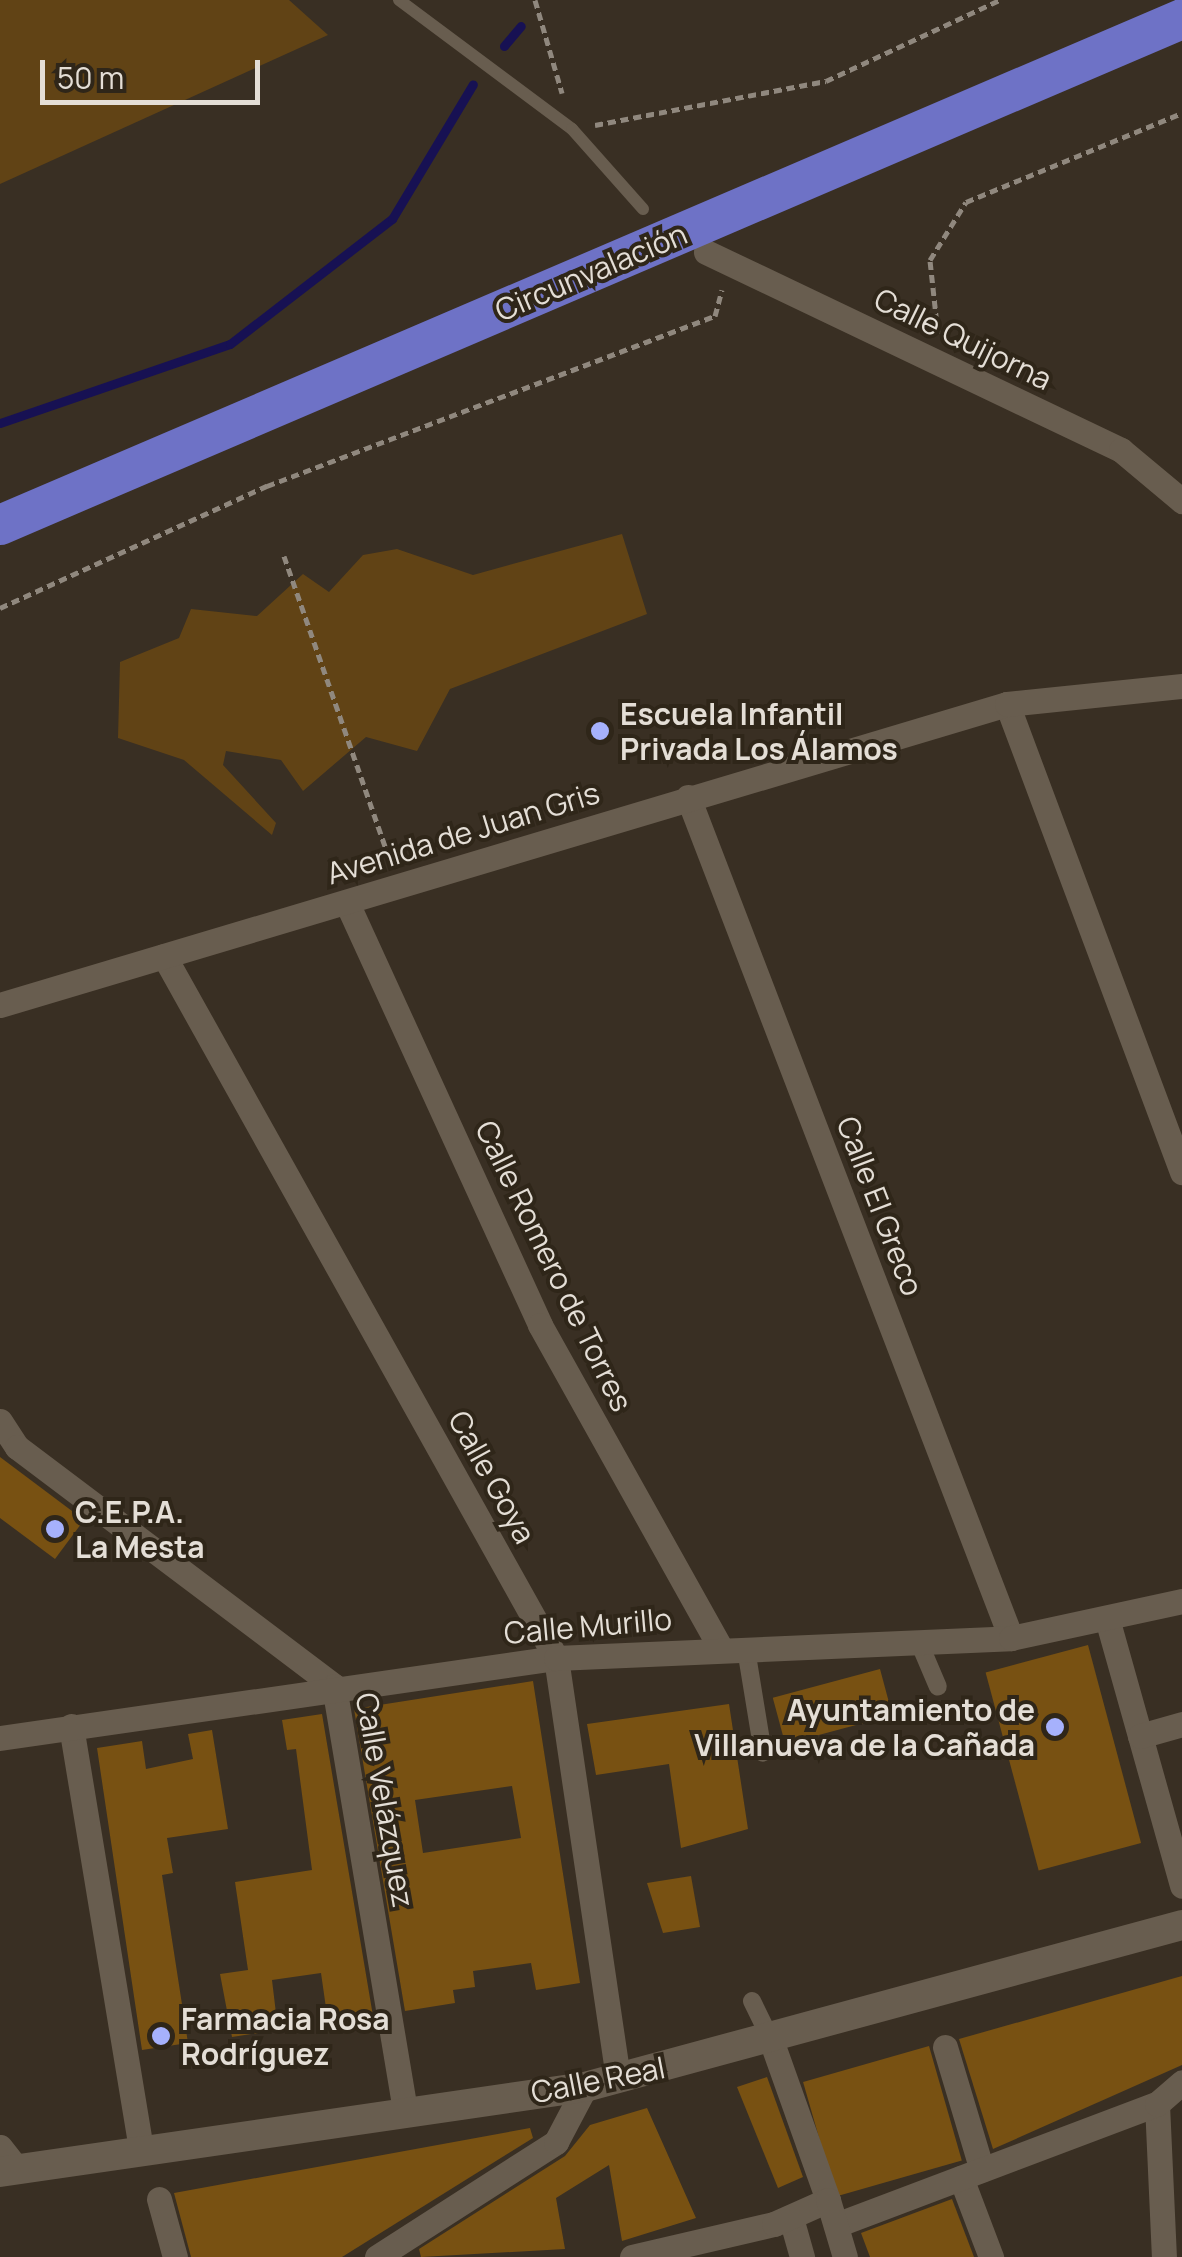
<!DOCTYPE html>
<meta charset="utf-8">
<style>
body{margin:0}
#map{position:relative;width:1182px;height:2257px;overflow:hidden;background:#392f23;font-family:Manrope,sans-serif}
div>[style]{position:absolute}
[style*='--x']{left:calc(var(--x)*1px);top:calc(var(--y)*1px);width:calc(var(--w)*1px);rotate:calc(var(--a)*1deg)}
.green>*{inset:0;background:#614315}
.stream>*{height:9px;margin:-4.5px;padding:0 4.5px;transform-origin:4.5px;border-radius:4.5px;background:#171153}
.building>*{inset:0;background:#785112;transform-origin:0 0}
.path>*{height:5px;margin-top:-2.5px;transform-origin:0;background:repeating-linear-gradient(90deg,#90887e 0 8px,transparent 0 13px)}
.service>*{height:12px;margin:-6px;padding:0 6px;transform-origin:6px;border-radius:6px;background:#685d4f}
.pedestrian>*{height:18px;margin:-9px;padding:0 9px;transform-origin:9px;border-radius:9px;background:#685d4f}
.minor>*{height:25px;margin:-12.5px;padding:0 12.5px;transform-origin:12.5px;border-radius:12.5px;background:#685d4f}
.tertiary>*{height:30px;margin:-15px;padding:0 15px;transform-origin:15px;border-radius:15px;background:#685d4f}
.trunk>*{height:40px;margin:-20px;padding:0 20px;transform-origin:20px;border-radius:20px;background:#6e72c6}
.dots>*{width:28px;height:28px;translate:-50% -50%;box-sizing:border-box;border:5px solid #2f2619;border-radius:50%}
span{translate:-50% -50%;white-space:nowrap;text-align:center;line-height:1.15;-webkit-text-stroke:8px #2f2619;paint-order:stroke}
.street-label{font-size:30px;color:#e4ded6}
.poi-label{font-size:30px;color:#e4ded6;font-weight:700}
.left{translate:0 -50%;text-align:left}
.right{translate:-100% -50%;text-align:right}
.scale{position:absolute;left:40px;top:60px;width:220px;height:45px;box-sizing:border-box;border:5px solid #e4ded6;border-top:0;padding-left:12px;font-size:30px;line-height:35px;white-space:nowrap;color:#e4ded6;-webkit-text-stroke:8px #2f2619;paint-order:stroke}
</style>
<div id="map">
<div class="green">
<i style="clip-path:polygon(0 0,289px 0,328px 35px,0 184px)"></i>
<i style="clip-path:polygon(622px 534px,647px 614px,450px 689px,417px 751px,366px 737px,303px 791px,281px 760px,226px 751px,223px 765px,276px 823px,272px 835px,184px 760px,118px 738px,120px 662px,179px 638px,191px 609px,257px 616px,303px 574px,329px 592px,363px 555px,397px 549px,473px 575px)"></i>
</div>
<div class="stream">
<i style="--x:504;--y:46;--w:26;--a:-50"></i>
<i style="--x:0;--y:423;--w:243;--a:-19"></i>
<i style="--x:230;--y:344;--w:205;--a:-37.7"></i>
<i style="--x:392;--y:219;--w:157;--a:-59"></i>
</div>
<div class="building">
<i style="clip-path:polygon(0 1457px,84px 1520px,55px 1559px,0 1518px)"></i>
<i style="left:1088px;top:1645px;width:205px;height:106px;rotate:75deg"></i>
<i style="left:880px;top:1669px;width:48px;height:111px;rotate:75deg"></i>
<i style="clip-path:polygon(evenodd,533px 1681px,580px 1983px,536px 1990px,531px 1963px,473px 1971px,475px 1987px,453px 1990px,455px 2003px,405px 2011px,354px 1709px,533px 1681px,512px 1786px,521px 1838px,423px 1853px,415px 1800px,512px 1786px)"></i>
<i style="clip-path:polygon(729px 1704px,748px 1829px,681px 1848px,669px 1764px,596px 1775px,587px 1724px)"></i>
<i style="clip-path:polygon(322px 1714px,373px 2016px,328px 2022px,321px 1973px,272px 1980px,278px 2030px,232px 2037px,220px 1974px,248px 1970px,235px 1882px,312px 1870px,296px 1749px,287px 1750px,282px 1720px)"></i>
<i style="clip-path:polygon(212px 1730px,228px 1829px,167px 1838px,173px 1873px,162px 1875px,188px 2043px,142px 2050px,97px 1748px,142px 1741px,146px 1769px,193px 1759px,188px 1734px)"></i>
<i style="clip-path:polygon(691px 1876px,700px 1927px,663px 1933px,647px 1883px)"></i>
<i style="clip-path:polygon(1182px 1976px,1182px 2065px,993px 2149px,959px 2039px)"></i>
<i style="left:929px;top:2046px;width:119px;height:131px;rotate:74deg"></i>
<i style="clip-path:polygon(767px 2077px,803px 2177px,778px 2188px,737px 2087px)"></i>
<i style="clip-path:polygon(647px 2108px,696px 2218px,622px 2241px,609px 2165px,556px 2198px,565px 2249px,421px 2257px,419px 2249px,565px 2156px,590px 2125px)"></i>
<i style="clip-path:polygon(530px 2128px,533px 2138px,342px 2257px,191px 2257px,174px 2193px)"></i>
<i style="clip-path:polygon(952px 2199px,974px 2257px,870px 2257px,861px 2233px)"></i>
</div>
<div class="path">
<i style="--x:535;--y:0;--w:97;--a:73.8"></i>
<i style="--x:595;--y:125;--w:235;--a:-10.8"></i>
<i style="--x:826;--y:81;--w:192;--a:-25"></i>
<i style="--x:938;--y:334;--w:74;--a:-96.2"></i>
<i style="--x:930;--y:260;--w:68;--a:-58.2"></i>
<i style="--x:966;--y:202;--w:234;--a:-22.4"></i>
<i style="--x:284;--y:556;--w:322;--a:70.8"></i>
<i style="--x:0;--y:608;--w:294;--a:-24.6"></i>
<i style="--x:267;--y:486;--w:479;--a:-20.8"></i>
<i style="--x:715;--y:316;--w:27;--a:-75"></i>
</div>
<div class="service">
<i style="--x:399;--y:0;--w:216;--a:36.7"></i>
<i style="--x:572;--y:129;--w:107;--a:48.4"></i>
</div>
<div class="pedestrian">
<i style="--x:921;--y:1647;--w:43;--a:67"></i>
<i style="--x:746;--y:1649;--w:105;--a:80.7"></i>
<i style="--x:752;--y:2001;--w:43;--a:64"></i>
</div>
<div class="minor">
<i style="--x:706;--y:252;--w:460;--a:25.5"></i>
<i style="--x:1121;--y:450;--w:80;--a:39.9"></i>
<i style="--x:1007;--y:704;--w:500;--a:69.5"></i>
<i style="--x:688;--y:797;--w:901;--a:68.99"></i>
<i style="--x:347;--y:903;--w:464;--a:65.4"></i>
<i style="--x:540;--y:1325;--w:371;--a:60.8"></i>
<i style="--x:164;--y:956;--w:804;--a:60.82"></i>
<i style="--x:556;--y:1658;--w:426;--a:81.6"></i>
<i style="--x:0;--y:1005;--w:1051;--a:-16.64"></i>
<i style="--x:1007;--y:704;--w:176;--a:-5.9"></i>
<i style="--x:0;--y:1421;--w:31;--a:57"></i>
<i style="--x:17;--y:1447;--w:397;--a:37"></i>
<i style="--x:334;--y:1686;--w:430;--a:80.5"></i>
<i style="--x:1108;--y:1622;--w:274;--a:74.3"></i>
<i style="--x:71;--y:1726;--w:429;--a:80.6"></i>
<i style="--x:1140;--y:1736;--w:44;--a:-15.9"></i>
<i style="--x:0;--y:1738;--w:562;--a:-8.19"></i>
<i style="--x:556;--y:1658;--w:455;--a:-2.5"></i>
<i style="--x:1011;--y:1638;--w:175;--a:-12.2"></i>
<i style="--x:771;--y:2040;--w:170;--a:70.4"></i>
<i style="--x:945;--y:2047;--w:128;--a:73.3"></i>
<i style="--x:1157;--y:2104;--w:153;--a:87.4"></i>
<i style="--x:0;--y:2147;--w:28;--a:52"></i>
<i style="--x:961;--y:2178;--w:85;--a:69.2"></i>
<i style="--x:159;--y:2199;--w:60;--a:74.6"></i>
<i style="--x:791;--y:2218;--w:41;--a:74.2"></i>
<i style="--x:836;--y:2225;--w:343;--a:-20.7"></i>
<i style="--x:1157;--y:2104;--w:33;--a:-41"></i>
<i style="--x:377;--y:2257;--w:213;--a:-32.7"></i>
<i style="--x:556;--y:2142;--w:62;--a:-62.2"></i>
<i style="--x:632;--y:2257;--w:146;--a:-13.1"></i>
<i style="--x:774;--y:2224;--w:59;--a:-24"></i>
<i style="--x:828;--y:2200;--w:59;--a:73.4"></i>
</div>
<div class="tertiary">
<i style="--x:0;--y:2172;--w:591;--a:-8.27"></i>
<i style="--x:585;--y:2087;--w:619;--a:-15.18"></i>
</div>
<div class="trunk">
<i style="--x:0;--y:525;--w:1286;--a:-23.18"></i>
</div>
<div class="dots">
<i style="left:600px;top:731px;background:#a6b1fc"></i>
<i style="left:55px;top:1529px;background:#a6b1fc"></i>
<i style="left:1055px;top:1727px;background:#a6b1fc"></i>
<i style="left:161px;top:2036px;background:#a6b1fc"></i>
</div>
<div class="street-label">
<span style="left:591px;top:272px;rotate:-23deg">Circunvalación</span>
<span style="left:963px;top:339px;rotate:26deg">Calle Quijorna</span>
<span style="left:463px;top:833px;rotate:-17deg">Avenida de Juan Gris</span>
<span style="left:880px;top:1206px;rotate:69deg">Calle El Greco</span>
<span style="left:554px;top:1266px;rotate:64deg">Calle Romero de Torres</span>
<span style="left:492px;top:1477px;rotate:61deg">Calle Goya</span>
<span style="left:588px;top:1626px;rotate:-5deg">Calle Murillo</span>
<span style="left:385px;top:1800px;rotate:80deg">Calle Velázquez</span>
<span style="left:598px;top:2080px;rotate:-11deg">Calle Real</span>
</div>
<div class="poi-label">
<span class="left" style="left:620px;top:731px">Escuela Infantil<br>Privada Los Álamos</span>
<span class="left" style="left:75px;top:1529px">C.E.P.A.<br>La Mesta</span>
<span class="right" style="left:1035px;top:1727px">Ayuntamiento de<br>Villanueva de la Cañada</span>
<span class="left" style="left:181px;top:2036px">Farmacia Rosa<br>Rodríguez</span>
</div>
<div class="scale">50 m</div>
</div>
